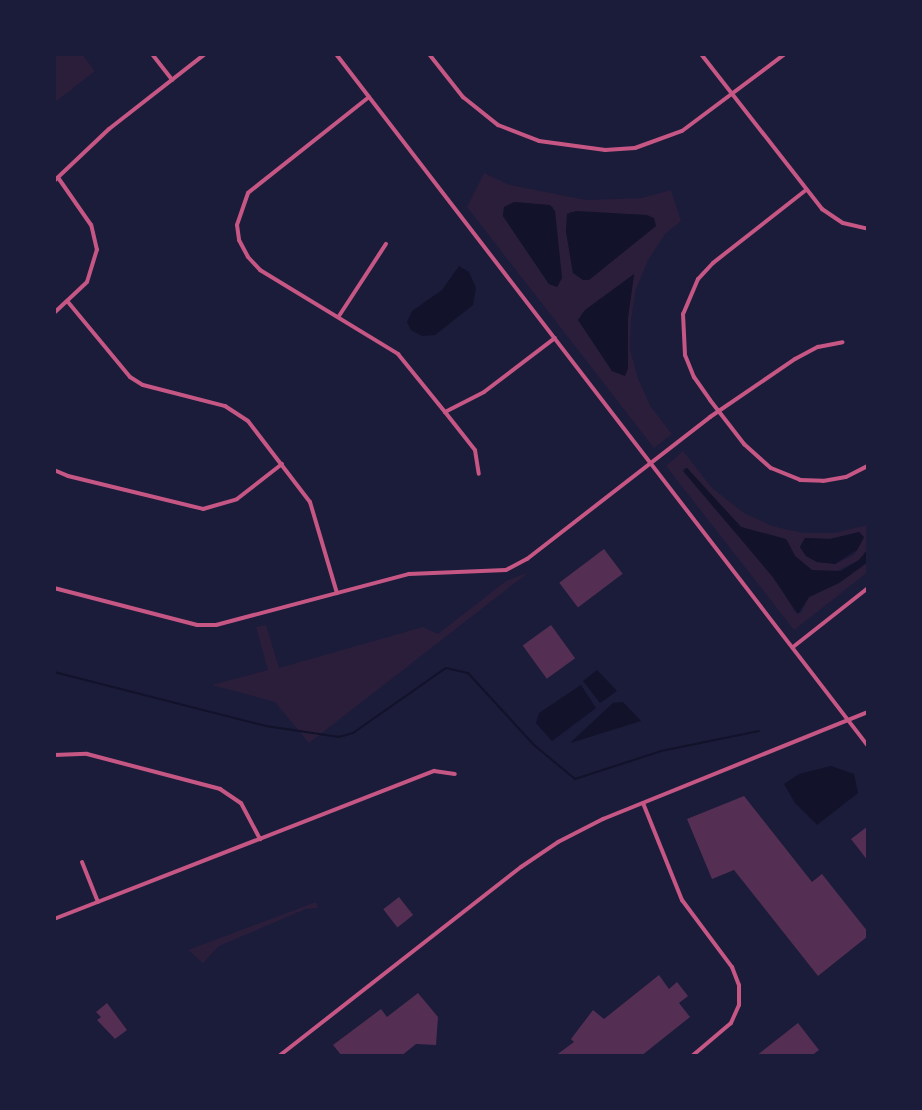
<!DOCTYPE html>
<style>
body{margin:0}
#map{position:relative;width:922px;height:1110px;overflow:hidden;background:#1b1b3a;font-family:Mulish,sans-serif}
div>[style]{position:absolute}
[style*='--x']{left:calc(var(--x)*1px);top:calc(var(--y)*1px);width:calc(var(--w)*1px);rotate:calc(var(--a)*1deg)}
.green>*{inset:0;background:#2a1e3b}
.water>*{inset:0;background:#12122b}
.stream>*{height:2px;margin:-1px;padding:0 1px;transform-origin:1px;border-radius:1px;background:#12122b}
.building>*{inset:0;background:#542f53;transform-origin:0 0}
.minor>*{height:4px;margin:-2px;padding:0 2px;transform-origin:2px;border-radius:2px;background:#c65784}
.tertiary>*{height:4px;margin:-2px;padding:0 2px;transform-origin:2px;border-radius:2px;background:#c65784}
span{translate:-50% -50%;white-space:nowrap;text-align:center;line-height:1.15;-webkit-text-stroke:7px #1b1b3a;paint-order:stroke}
.frame{position:absolute;inset:0;border:56px solid #1b1b3a;pointer-events:none}
</style>
<div id="map">
<div class="green">
<i style="clip-path:polygon(54px 54px,82px 54px,95px 71px,54px 103px)"></i>
<i style="clip-path:polygon(evenodd,484px 173px,510px 185px,586px 200px,642px 198px,671px 190px,681px 221px,665px 234px,648px 260px,636px 289px,631px 319px,630px 349px,638px 379px,651px 407px,672px 434px,654px 448px,467px 207px,484px 173px,519px 202px,553px 207px,562px 278px,549px 284px,503px 216px,504px 207px,519px 202px,484px 173px,570px 212px,646px 215px,651px 216px,573px 273px,566px 231px,570px 212px,484px 173px,634px 275px,628px 317px,628px 368px,625px 375px,612px 371px,581px 314px,634px 275px)"></i>
<i style="clip-path:polygon(evenodd,683px 451px,712px 488px,744px 513px,772px 526px,803px 533px,834px 533px,868px 525px,868px 549px,859px 560px,833px 573px,812px 570px,795px 556px,788px 542px,741px 527px,687px 468px,683px 469px,777px 582px,795px 612px,801px 613px,809px 597px,839px 583px,868px 562px,868px 572px,794px 630px,666px 466px,683px 451px,860px 532px,863px 539px,854px 555px,835px 564px,817px 562px,806px 556px,800px 547px,805px 538px,830px 539px,860px 532px)"></i>
<i style="clip-path:polygon(529px 572px,309px 743px,275px 702px,212px 685px,268px 670px,256px 627px,266px 625px,279px 668px,423px 627px,438px 634px,506px 581px)"></i>
<i style="clip-path:polygon(316px 902px,318px 908px,306px 909px,219px 946px,203px 963px,188px 950px)"></i>
</div>
<div class="water">
<i style="clip-path:polygon(514px 202px,550px 205px,555px 211px,562px 278px,557px 287px,549px 284px,503px 216px,504px 207px)"></i>
<i style="clip-path:polygon(576px 211px,646px 215px,654px 218px,656px 226px,589px 280px,583px 280px,573px 273px,566px 231px,567px 214px)"></i>
<i style="clip-path:polygon(459px 266px,469px 272px,476px 288px,473px 305px,435px 335px,422px 336px,411px 330px,407px 322px,412px 311px,442px 290px)"></i>
<i style="clip-path:polygon(634px 274px,628px 317px,628px 368px,625px 376px,612px 371px,578px 320px,585px 310px)"></i>
<i style="clip-path:polygon(687px 468px,741px 527px,786px 539px,795px 556px,812px 570px,841px 571px,859px 560px,868px 549px,868px 562px,839px 583px,809px 597px,798px 614px,772px 576px,683px 471px)"></i>
<i style="clip-path:polygon(859px 532px,864px 537px,857px 550px,835px 564px,817px 562px,806px 556px,800px 547px,805px 538px,830px 539px)"></i>
<i style="clip-path:polygon(597px 670px,617px 691px,600px 703px,583px 681px)"></i>
<i style="clip-path:polygon(581px 685px,596px 708px,552px 741px,536px 723px,539px 713px)"></i>
<i style="clip-path:polygon(623px 702px,641px 721px,570px 743px,613px 703px)"></i>
<i style="clip-path:polygon(831px 766px,854px 774px,858px 793px,817px 825px,795px 803px,784px 784px,799px 774px)"></i>
</div>
<div class="stream">
<i style="--x:54;--y:672;--w:219;--a:14.3"></i>
<i style="--x:266;--y:726;--w:74;--a:8.6"></i>
<i style="--x:339;--y:737;--w:15;--a:-16"></i>
<i style="--x:353;--y:733;--w:113;--a:-35"></i>
<i style="--x:446;--y:668;--w:23;--a:13"></i>
<i style="--x:468;--y:673;--w:98;--a:47.5"></i>
<i style="--x:534;--y:745;--w:53;--a:39.7"></i>
<i style="--x:575;--y:779;--w:90;--a:-18"></i>
<i style="--x:661;--y:751;--w:100;--a:-11.5"></i>
</div>
<div class="building">
<i style="left:604px;top:549px;width:31px;height:56px;rotate:53deg"></i>
<i style="left:551px;top:625px;width:41px;height:35px;rotate:54deg"></i>
<i style="clip-path:polygon(744px 796px,812px 882px,822px 874px,868px 932px,868px 936px,818px 976px,734px 870px,712px 879px,687px 819px)"></i>
<i style="clip-path:polygon(868px 826px,868px 861px,851px 839px)"></i>
<i style="left:399px;top:897px;width:23px;height:20px;rotate:52deg"></i>
<i style="clip-path:polygon(659px 975px,669px 989px,677px 982px,688px 996px,679px 1003px,690px 1017px,641px 1056px,555px 1056px,574px 1042px,571px 1039px,593px 1010px,604px 1019px)"></i>
<i style="clip-path:polygon(418px 993px,438px 1017px,436px 1045px,416px 1044px,401px 1056px,342px 1056px,333px 1045px,381px 1009px,387px 1017px)"></i>
<i style="clip-path:polygon(107px 1003px,127px 1030px,115px 1039px,97px 1020px,101px 1017px,96px 1012px)"></i>
<i style="clip-path:polygon(798px 1023px,819px 1050px,811px 1056px,756px 1056px)"></i>
</div>
<div class="minor">
<i style="--x:152;--y:54;--w:33;--a:52"></i>
<i style="--x:429;--y:54;--w:55;--a:51.7"></i>
<i style="--x:463;--y:97;--w:45;--a:38.7"></i>
<i style="--x:498;--y:125;--w:44;--a:21.3"></i>
<i style="--x:539;--y:141;--w:67;--a:7.8"></i>
<i style="--x:605;--y:150;--w:30;--a:-4"></i>
<i style="--x:635;--y:148;--w:50;--a:-19.9"></i>
<i style="--x:682;--y:131;--w:129;--a:-36.8"></i>
<i style="--x:701;--y:54;--w:197;--a:52"></i>
<i style="--x:822;--y:209;--w:25;--a:34"></i>
<i style="--x:843;--y:223;--w:26;--a:13"></i>
<i style="--x:369;--y:97;--w:154;--a:141.6"></i>
<i style="--x:248;--y:193;--w:34;--a:109"></i>
<i style="--x:237;--y:225;--w:15;--a:82"></i>
<i style="--x:239;--y:240;--w:19;--a:62"></i>
<i style="--x:248;--y:257;--w:18;--a:47"></i>
<i style="--x:260;--y:270;--w:162;--a:31.3"></i>
<i style="--x:398;--y:354;--w:75;--a:51"></i>
<i style="--x:445;--y:412;--w:44;--a:-27.1"></i>
<i style="--x:484;--y:392;--w:89;--a:-37.3"></i>
<i style="--x:54;--y:181;--w:76;--a:-43.4"></i>
<i style="--x:109;--y:129;--w:122;--a:-38"></i>
<i style="--x:806;--y:190;--w:118;--a:141.9"></i>
<i style="--x:713;--y:263;--w:22;--a:133"></i>
<i style="--x:698;--y:279;--w:38;--a:113"></i>
<i style="--x:683;--y:314;--w:41;--a:87.2"></i>
<i style="--x:685;--y:355;--w:24;--a:68"></i>
<i style="--x:694;--y:377;--w:28;--a:55"></i>
<i style="--x:710;--y:400;--w:56;--a:52.3"></i>
<i style="--x:744;--y:444;--w:36;--a:42"></i>
<i style="--x:771;--y:468;--w:31;--a:22"></i>
<i style="--x:800;--y:480;--w:23;--a:2"></i>
<i style="--x:823;--y:481;--w:23;--a:-10"></i>
<i style="--x:846;--y:477;--w:25;--a:-27"></i>
<i style="--x:68;--y:302;--w:97;--a:50.4"></i>
<i style="--x:130;--y:377;--w:15;--a:32"></i>
<i style="--x:143;--y:385;--w:85;--a:14.4"></i>
<i style="--x:225;--y:406;--w:27;--a:33"></i>
<i style="--x:248;--y:421;--w:102;--a:52.6"></i>
<i style="--x:310;--y:502;--w:95;--a:73.5"></i>
<i style="--x:54;--y:313;--w:45;--a:-43.2"></i>
<i style="--x:87;--y:282;--w:34;--a:-73"></i>
<i style="--x:97;--y:250;--w:26;--a:-103"></i>
<i style="--x:91;--y:225;--w:56;--a:-124.8"></i>
<i style="--x:339;--y:316;--w:86;--a:-56.9"></i>
<i style="--x:445;--y:412;--w:48;--a:51.7"></i>
<i style="--x:475;--y:450;--w:24;--a:81"></i>
<i style="--x:54;--y:470;--w:15;--a:23"></i>
<i style="--x:68;--y:476;--w:139;--a:13.7"></i>
<i style="--x:203;--y:509;--w:35;--a:-16"></i>
<i style="--x:237;--y:499;--w:57;--a:-37.9"></i>
<i style="--x:54;--y:588;--w:148;--a:14.5"></i>
<i style="--x:197;--y:625;--w:19;--a:0"></i>
<i style="--x:216;--y:625;--w:200;--a:-14.8"></i>
<i style="--x:409;--y:574;--w:97;--a:-2.4"></i>
<i style="--x:506;--y:570;--w:24;--a:-28"></i>
<i style="--x:527;--y:559;--w:232;--a:-37.8"></i>
<i style="--x:710;--y:417;--w:103;--a:-34.3"></i>
<i style="--x:795;--y:359;--w:26;--a:-28"></i>
<i style="--x:818;--y:347;--w:25;--a:-11"></i>
<i style="--x:793;--y:647;--w:95;--a:-38.2"></i>
<i style="--x:54;--y:755;--w:33;--a:-2"></i>
<i style="--x:87;--y:754;--w:138;--a:14.7"></i>
<i style="--x:220;--y:789;--w:25;--a:34"></i>
<i style="--x:241;--y:803;--w:41;--a:62.2"></i>
<i style="--x:643;--y:803;--w:105;--a:68.1"></i>
<i style="--x:682;--y:900;--w:84;--a:53.3"></i>
<i style="--x:732;--y:967;--w:19;--a:69"></i>
<i style="--x:739;--y:985;--w:20;--a:90"></i>
<i style="--x:739;--y:1005;--w:20;--a:114"></i>
<i style="--x:731;--y:1023;--w:51;--a:139.8"></i>
<i style="--x:82;--y:862;--w:43;--a:68.2"></i>
<i style="--x:54;--y:919;--w:408;--a:-21.3"></i>
<i style="--x:434;--y:771;--w:21;--a:8"></i>
</div>
<div class="tertiary">
<i style="--x:336;--y:54;--w:873;--a:52.45"></i>
<i style="--x:279;--y:1056;--w:307;--a:-38"></i>
<i style="--x:521;--y:867;--w:45;--a:-34"></i>
<i style="--x:558;--y:842;--w:51;--a:-27.1"></i>
<i style="--x:603;--y:819;--w:286;--a:-22"></i>
</div>
<div class="frame"></div>
</div>
